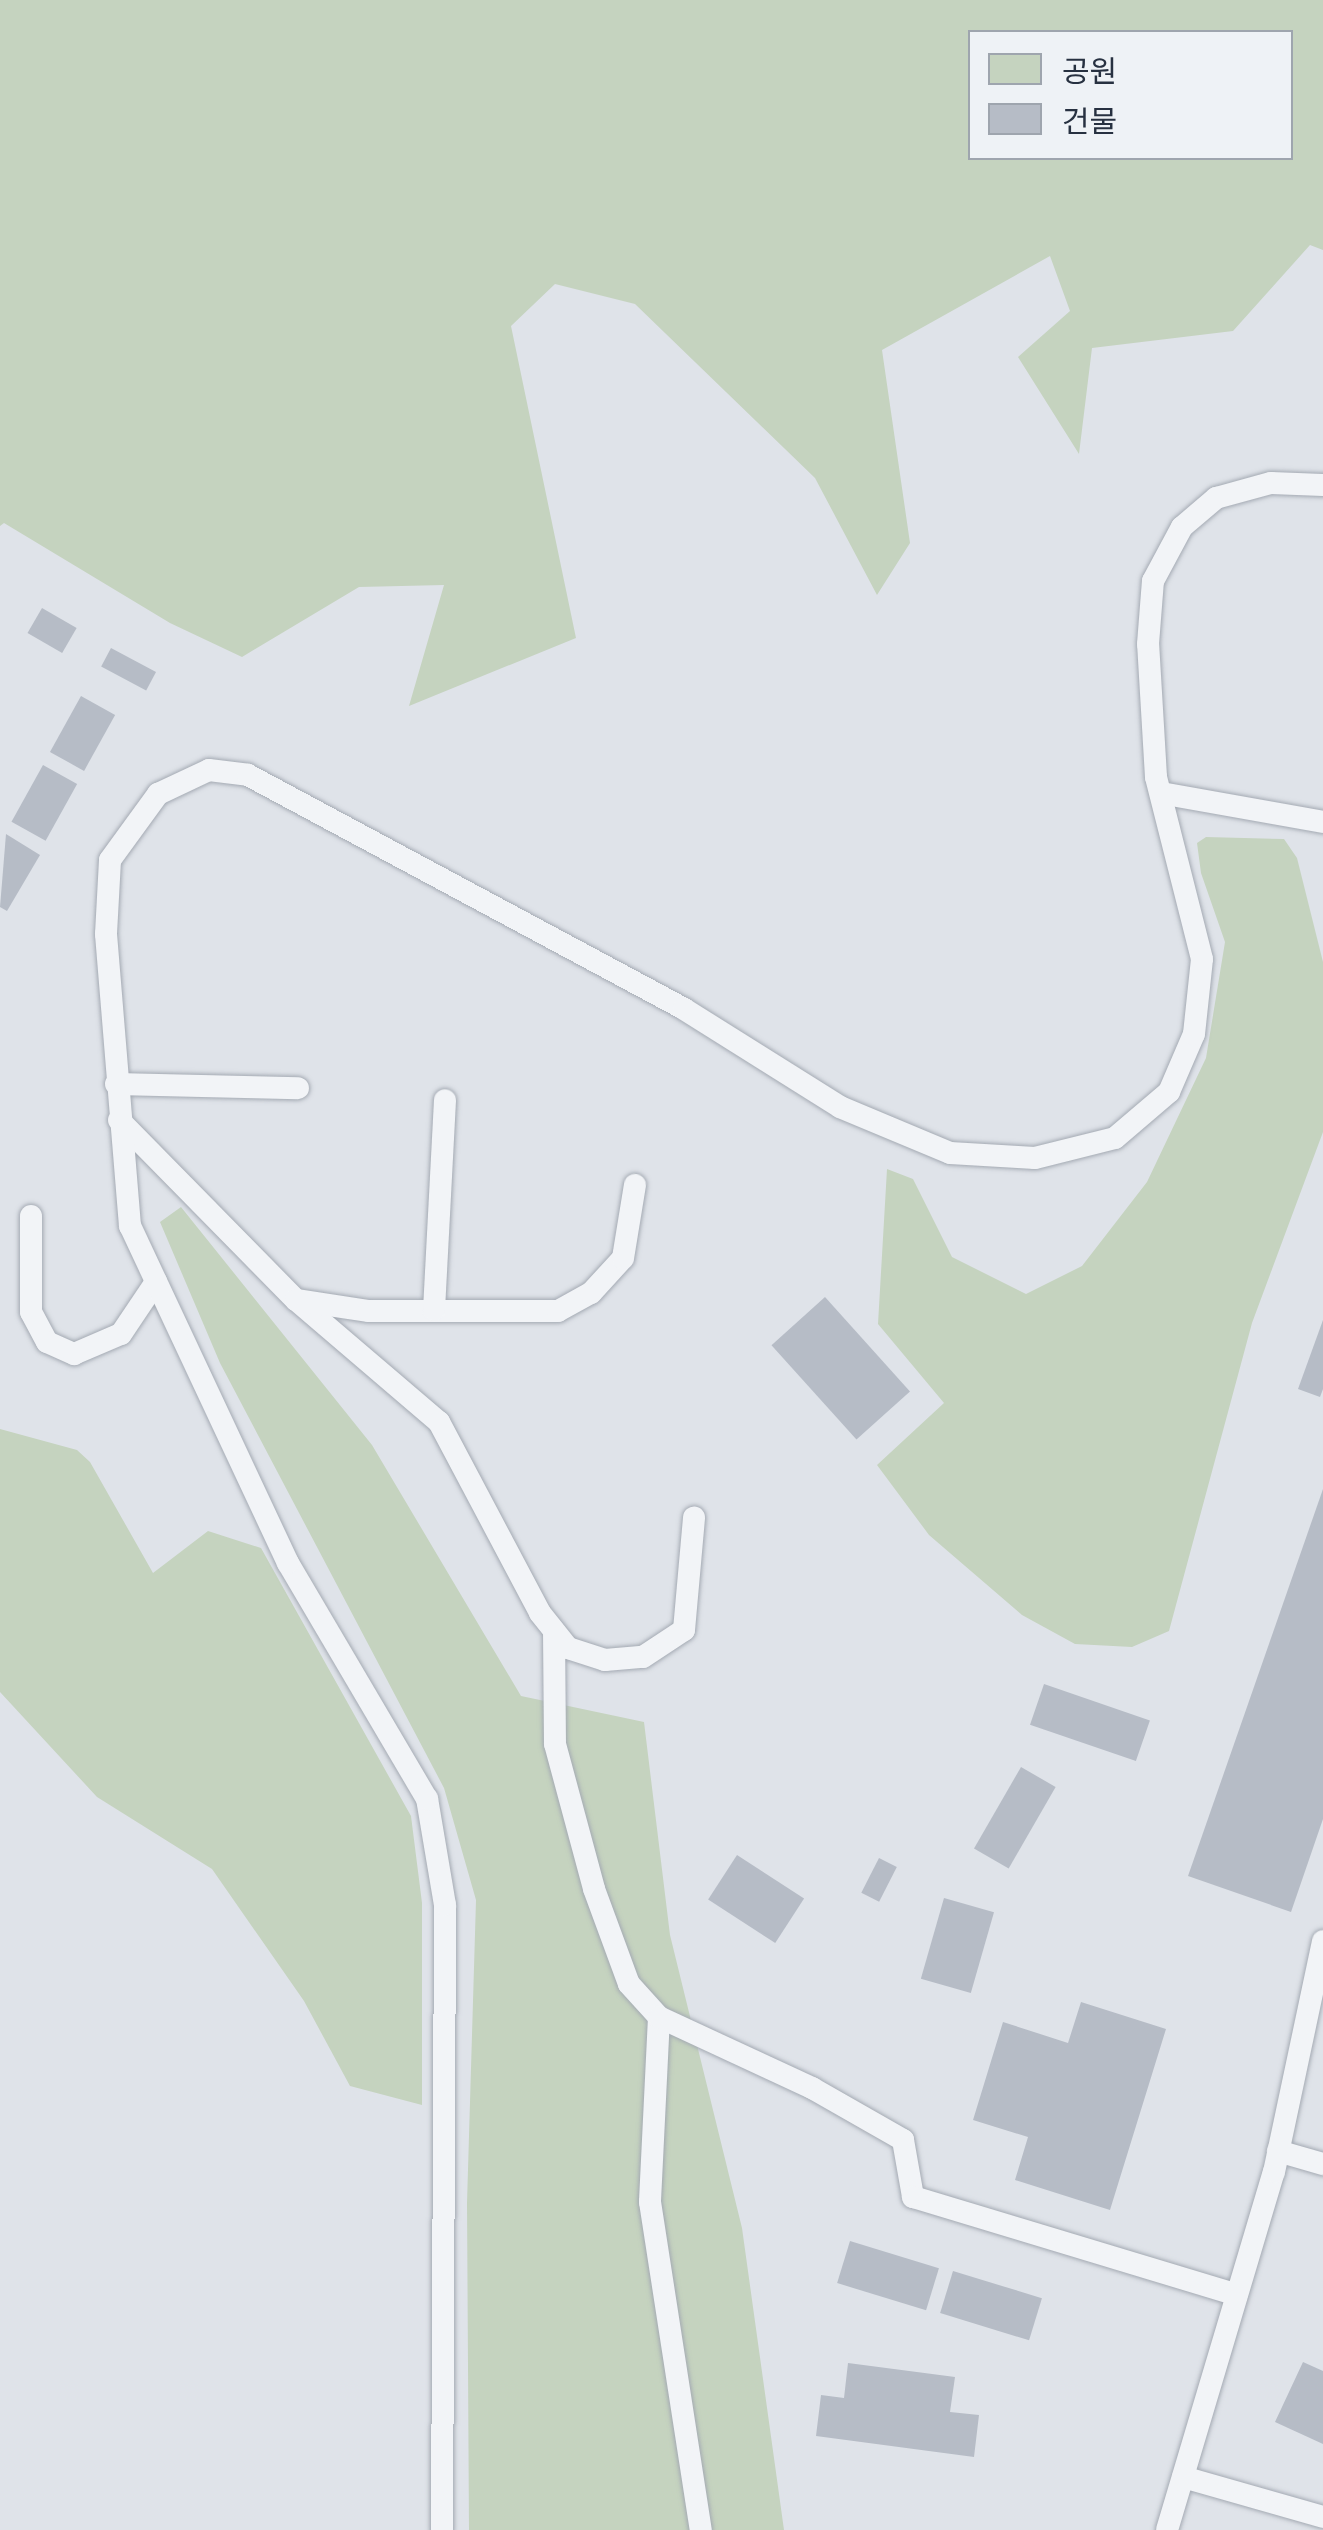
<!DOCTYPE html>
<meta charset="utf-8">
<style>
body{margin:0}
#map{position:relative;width:1323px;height:2530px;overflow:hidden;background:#dfe3e9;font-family:Inter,"Noto Sans KR",sans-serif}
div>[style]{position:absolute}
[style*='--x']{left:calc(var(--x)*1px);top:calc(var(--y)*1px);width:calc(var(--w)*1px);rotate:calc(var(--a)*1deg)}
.green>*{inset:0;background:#c5d3bf}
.building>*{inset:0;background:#b6bcc6;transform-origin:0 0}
.roads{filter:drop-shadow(0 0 2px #a4aab3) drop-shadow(0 0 2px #a4aab3)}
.lane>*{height:22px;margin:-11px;padding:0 11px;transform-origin:11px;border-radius:11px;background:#f2f4f7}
span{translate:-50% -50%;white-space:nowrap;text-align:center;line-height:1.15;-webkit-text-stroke:8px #eef2f6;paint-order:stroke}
.legend{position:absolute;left:968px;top:30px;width:325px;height:130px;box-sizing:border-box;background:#eef2f6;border:2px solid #9ea5ae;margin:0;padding:12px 18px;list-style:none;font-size:30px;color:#273141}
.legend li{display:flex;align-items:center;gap:20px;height:50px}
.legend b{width:50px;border:2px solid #9ea5ae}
</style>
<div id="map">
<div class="green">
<i style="clip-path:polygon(evenodd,0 0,1323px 0,1323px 250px,1310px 245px,1233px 331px,1092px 348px,1079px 454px,1018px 357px,1070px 311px,1050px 256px,882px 350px,910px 543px,877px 595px,815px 478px,635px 304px,555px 284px,511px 326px,576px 638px,409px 706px,444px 585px,359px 587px,242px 657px,170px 623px,4px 523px,0 526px,0 0,971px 32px,1290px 32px,1290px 158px,971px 158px,971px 32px)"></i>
<i style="clip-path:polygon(1206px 837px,1284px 839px,1297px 858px,1323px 962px,1323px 1132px,1252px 1323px,1169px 1631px,1132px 1647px,1075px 1644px,1022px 1615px,929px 1535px,877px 1465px,944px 1403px,878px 1324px,887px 1169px,913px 1179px,952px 1257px,1026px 1294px,1082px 1266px,1147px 1182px,1206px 1058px,1225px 942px,1201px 873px,1197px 843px)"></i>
<i style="clip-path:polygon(181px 1207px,372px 1445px,521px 1696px,644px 1722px,670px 1935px,742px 2228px,784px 2530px,469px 2530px,467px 2203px,476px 1900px,444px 1788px,220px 1363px,160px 1222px)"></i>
<i style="clip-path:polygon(0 1429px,77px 1450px,90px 1462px,153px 1573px,208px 1531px,261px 1548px,411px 1816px,422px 1903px,422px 2105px,350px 2086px,304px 2001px,212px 1869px,97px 1797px,0 1692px)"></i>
</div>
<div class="building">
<i style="left:42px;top:608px;width:40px;height:29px;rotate:30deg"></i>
<i style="left:111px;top:648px;width:51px;height:21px;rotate:28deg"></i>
<i style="left:81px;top:696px;width:39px;height:64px;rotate:29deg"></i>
<i style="left:43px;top:765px;width:39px;height:65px;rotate:29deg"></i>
<i style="clip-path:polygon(6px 834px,40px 855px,7px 911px,0 907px)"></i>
<i style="left:825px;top:1297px;width:127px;height:72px;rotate:48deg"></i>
<i style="clip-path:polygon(1323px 1320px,1323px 1389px,1320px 1397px,1298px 1389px)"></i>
<i style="clip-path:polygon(1323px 1489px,1323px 1819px,1291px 1912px,1188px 1876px)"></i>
<i style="left:1044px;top:1684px;width:112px;height:43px;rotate:19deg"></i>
<i style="left:1021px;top:1767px;width:40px;height:94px;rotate:30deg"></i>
<i style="left:737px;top:1855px;width:80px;height:53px;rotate:33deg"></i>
<i style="left:879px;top:1858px;width:20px;height:39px;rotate:27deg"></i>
<i style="left:944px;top:1898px;width:52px;height:84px;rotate:16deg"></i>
<i style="clip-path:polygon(1081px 2002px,1166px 2029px,1110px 2210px,1015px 2180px,1028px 2137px,973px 2120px,1003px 2022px,1068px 2043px)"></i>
<i style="left:850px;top:2241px;width:93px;height:44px;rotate:17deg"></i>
<i style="left:953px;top:2271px;width:93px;height:44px;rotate:17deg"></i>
<i style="clip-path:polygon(1303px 2362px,1323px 2371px,1323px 2444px,1275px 2422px)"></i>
<i style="clip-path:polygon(848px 2363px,955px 2377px,950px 2412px,979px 2415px,974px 2457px,816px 2436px,821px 2395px,844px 2398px)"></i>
</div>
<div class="roads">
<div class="lane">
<i style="--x:1161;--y:793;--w:165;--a:10.1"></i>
<i style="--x:116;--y:1084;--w:182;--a:1.3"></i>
<i style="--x:119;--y:1120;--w:252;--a:45.5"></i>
<i style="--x:296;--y:1300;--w:188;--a:40.5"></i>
<i style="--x:439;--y:1422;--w:216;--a:62.1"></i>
<i style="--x:540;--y:1613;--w:45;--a:51.3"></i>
<i style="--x:568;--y:1648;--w:39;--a:18"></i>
<i style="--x:605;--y:1660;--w:38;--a:-5"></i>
<i style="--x:643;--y:1657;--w:49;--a:-33.4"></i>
<i style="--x:684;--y:1630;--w:113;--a:-84.9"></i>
<i style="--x:31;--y:1216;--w:96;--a:90"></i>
<i style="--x:31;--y:1312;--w:34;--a:62"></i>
<i style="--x:47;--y:1342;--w:30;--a:24"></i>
<i style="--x:74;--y:1354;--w:51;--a:-23.1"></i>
<i style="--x:121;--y:1334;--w:63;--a:-56.1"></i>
<i style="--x:296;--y:1300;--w:74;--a:8.6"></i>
<i style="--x:369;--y:1311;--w:189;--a:0"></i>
<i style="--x:558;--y:1311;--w:38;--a:-29"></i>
<i style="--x:591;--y:1293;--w:47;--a:-47.6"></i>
<i style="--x:623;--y:1258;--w:74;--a:-80.7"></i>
<i style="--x:434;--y:1310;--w:210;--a:-87"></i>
<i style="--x:554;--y:1631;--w:113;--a:89.5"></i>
<i style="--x:555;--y:1744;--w:150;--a:74.9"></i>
<i style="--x:594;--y:1889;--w:101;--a:69.8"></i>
<i style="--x:629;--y:1984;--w:45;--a:47.7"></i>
<i style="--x:659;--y:2017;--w:185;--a:92.8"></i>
<i style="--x:650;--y:2202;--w:332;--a:81.2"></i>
<i style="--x:659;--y:2017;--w:169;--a:24.9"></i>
<i style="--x:812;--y:2088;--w:105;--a:29.7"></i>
<i style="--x:903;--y:2140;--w:58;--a:80"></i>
<i style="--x:913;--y:2197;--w:338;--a:16.8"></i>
<i style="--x:1278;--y:2151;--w:47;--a:16.1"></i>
<i style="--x:1183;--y:2477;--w:146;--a:15.9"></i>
<i style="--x:442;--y:2530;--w:625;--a:-89.72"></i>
<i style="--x:445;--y:1905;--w:108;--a:-99.6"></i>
<i style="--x:427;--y:1799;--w:274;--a:-120.5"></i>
<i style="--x:288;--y:1563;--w:372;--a:-115.1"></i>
<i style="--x:130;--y:1226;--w:293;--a:-94.7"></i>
<i style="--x:106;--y:934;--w:74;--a:-86.9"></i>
<i style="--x:110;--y:860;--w:82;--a:-54"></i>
<i style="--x:158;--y:794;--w:56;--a:-25.2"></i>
<i style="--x:209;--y:770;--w:39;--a:7"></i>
<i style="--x:248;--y:775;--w:495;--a:28.2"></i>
<i style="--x:684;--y:1009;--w:184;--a:32.1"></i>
<i style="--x:840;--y:1107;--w:119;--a:22.7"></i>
<i style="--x:950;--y:1153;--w:85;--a:3.4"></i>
<i style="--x:1035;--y:1158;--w:82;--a:-14"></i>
<i style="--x:1115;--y:1138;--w:71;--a:-40.4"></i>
<i style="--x:1169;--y:1092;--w:63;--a:-66.7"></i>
<i style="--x:1194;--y:1034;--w:75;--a:-83.9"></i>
<i style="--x:1202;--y:959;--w:188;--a:-104.2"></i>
<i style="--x:1156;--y:777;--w:133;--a:-93.4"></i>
<i style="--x:1148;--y:644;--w:63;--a:-85.5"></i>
<i style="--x:1153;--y:581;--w:61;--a:-61.8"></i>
<i style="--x:1182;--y:527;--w:45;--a:-40.5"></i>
<i style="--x:1216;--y:498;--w:57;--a:-15.3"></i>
<i style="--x:1271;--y:483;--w:52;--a:2.2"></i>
<i style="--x:1167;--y:2530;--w:374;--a:-73.4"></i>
<i style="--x:1274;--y:2172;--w:236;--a:-78"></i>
</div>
</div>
<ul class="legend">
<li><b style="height:28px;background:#c5d3bf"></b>공원</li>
<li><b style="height:28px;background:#b6bcc6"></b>건물</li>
</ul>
</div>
